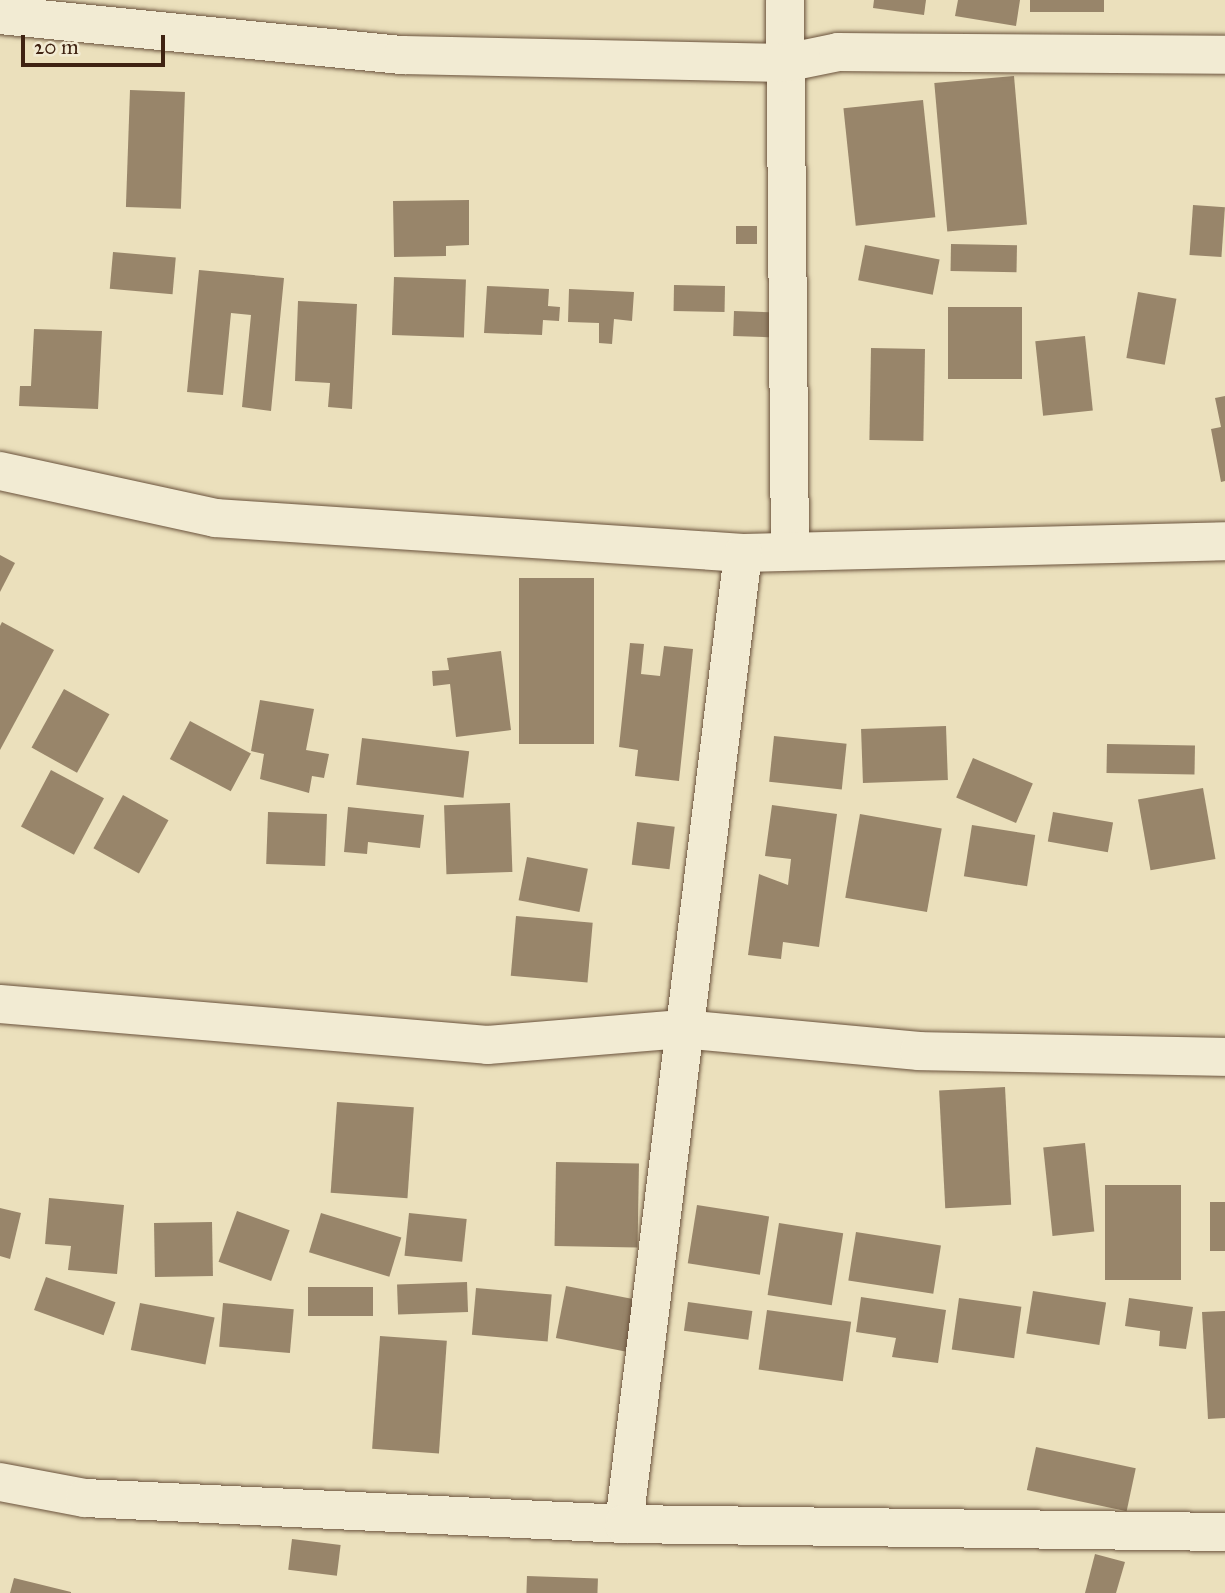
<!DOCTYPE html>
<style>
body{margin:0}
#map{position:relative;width:1225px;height:1593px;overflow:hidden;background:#ebe0bc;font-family:"IM FELL Great Primer",serif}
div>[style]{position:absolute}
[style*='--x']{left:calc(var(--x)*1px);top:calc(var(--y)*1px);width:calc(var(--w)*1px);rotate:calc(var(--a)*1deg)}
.building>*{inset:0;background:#98856a;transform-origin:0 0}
.roads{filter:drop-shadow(0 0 2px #6a523c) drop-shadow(0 0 2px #6a523c)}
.minor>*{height:38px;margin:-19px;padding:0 19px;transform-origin:19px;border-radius:19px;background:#f2ebd3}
span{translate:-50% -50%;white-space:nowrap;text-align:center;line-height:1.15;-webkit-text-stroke:5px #f2ebd3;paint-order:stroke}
.scale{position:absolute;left:21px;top:35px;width:144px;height:32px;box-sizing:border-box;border:4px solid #3f2312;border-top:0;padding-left:9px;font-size:21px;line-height:24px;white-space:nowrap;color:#3f2312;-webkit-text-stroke:5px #f2ebd3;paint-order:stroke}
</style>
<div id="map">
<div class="building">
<i style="clip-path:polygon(874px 0,926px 0,924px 15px,873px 8px)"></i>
<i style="clip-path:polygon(958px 0,1020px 0,1016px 26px,955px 16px)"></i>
<i style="left:1030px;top:0;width:74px;height:12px"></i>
<i style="left:1014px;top:76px;width:149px;height:80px;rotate:85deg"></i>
<i style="left:130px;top:90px;width:55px;height:117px;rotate:2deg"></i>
<i style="left:923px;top:100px;width:118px;height:80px;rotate:84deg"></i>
<i style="clip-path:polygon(469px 200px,469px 245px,446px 246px,446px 256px,394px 257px,393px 201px)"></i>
<i style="left:1193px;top:205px;width:32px;height:50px;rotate:4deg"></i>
<i style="left:736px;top:226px;width:21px;height:18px"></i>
<i style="left:951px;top:244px;width:66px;height:27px;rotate:1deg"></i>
<i style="left:865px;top:245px;width:76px;height:36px;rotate:11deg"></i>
<i style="left:113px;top:252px;width:63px;height:37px;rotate:5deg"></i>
<i style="clip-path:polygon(199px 270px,284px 278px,271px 411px,242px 407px,251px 315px,231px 313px,223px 395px,187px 392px)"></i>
<i style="left:394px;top:277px;width:72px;height:58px;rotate:2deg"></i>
<i style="left:674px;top:285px;width:51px;height:26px;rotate:1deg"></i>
<i style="clip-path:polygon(487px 286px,549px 289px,548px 306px,560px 307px,559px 321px,543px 320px,542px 335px,484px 333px)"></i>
<i style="clip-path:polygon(569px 289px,634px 292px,632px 321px,614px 319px,612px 344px,599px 343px,599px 323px,568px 322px)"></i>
<i style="left:1138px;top:292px;width:39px;height:67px;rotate:10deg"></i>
<i style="clip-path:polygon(298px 301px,357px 304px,352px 409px,328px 407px,330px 383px,295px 381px)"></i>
<i style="left:1022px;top:307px;width:72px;height:74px;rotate:90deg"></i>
<i style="left:734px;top:311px;width:36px;height:25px;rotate:2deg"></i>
<i style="clip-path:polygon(34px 329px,102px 331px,98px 409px,19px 406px,20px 386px,31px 386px)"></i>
<i style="left:1085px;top:336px;width:75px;height:50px;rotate:84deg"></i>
<i style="left:871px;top:348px;width:54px;height:92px;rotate:1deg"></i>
<i style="clip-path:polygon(1225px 396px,1225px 481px,1221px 482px,1211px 429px,1221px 427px,1215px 398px)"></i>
<i style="clip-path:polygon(0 555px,15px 563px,0 592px)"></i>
<i style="left:594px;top:578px;width:166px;height:75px;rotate:90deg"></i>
<i style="clip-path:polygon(2px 622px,54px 650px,0 750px,0 626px)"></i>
<i style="clip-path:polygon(630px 643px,644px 644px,641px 674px,660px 676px,664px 646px,693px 649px,679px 781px,635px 776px,638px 750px,619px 747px)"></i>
<i style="clip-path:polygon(501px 651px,511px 730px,456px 737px,450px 684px,433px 686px,432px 671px,449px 670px,447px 658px)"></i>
<i style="left:64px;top:689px;width:52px;height:67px;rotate:29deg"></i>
<i style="clip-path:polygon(260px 700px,314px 709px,306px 750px,329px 754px,324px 778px,312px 776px,309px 793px,260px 779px,264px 754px,251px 751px)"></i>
<i style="left:190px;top:721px;width:69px;height:43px;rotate:28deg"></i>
<i style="left:946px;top:726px;width:54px;height:85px;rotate:88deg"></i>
<i style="left:774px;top:736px;width:73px;height:46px;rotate:6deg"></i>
<i style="left:362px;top:738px;width:108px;height:47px;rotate:7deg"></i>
<i style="left:1107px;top:744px;width:88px;height:29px;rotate:1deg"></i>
<i style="left:973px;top:758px;width:65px;height:43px;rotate:23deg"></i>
<i style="left:51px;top:770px;width:60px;height:64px;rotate:28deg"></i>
<i style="left:1203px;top:788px;width:72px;height:66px;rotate:80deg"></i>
<i style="left:123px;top:795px;width:52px;height:61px;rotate:29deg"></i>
<i style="left:510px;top:803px;width:69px;height:66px;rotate:88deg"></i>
<i style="clip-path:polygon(772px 805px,837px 814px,819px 947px,783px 942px,781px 959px,748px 955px,759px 874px,788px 885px,791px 859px,765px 856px)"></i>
<i style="clip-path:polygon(348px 807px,424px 815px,420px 848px,368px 842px,367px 854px,344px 852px)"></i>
<i style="left:268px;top:812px;width:59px;height:52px;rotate:2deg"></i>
<i style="left:1053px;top:812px;width:61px;height:30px;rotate:10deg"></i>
<i style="left:860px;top:814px;width:83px;height:85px;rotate:10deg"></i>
<i style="left:637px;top:822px;width:38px;height:43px;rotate:7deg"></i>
<i style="left:972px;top:825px;width:64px;height:52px;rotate:9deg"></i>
<i style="left:527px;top:857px;width:62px;height:44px;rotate:11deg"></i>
<i style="left:516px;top:916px;width:77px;height:60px;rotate:5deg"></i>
<i style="left:1005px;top:1087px;width:118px;height:66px;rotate:87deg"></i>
<i style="left:337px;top:1102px;width:77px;height:91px;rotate:4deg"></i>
<i style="left:1085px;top:1143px;width:89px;height:42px;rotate:84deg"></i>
<i style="left:556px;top:1162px;width:83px;height:84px;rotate:1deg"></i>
<i style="left:1105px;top:1185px;width:76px;height:95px"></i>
<i style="clip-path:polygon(49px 1198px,124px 1205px,117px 1274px,68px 1270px,71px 1246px,45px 1244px)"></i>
<i style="left:1210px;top:1202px;width:15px;height:49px"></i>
<i style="left:697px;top:1205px;width:73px;height:59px;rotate:9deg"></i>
<i style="clip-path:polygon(0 1208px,21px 1213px,10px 1259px,0 1256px)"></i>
<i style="left:237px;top:1211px;width:56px;height:54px;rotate:20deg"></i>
<i style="left:321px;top:1213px;width:84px;height:41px;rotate:17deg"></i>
<i style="left:409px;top:1213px;width:58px;height:43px;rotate:6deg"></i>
<i style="left:212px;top:1222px;width:54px;height:58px;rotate:89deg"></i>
<i style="left:779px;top:1223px;width:65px;height:73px;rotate:9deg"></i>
<i style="left:856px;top:1232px;width:86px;height:49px;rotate:9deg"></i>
<i style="left:46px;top:1277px;width:74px;height:35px;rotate:20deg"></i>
<i style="left:467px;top:1282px;width:30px;height:70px;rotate:88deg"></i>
<i style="left:566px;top:1286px;width:76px;height:53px;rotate:11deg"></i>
<i style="left:308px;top:1287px;width:65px;height:29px"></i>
<i style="left:476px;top:1288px;width:76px;height:47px;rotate:5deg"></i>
<i style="left:1033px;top:1291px;width:74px;height:43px;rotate:9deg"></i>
<i style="clip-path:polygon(861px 1297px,946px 1310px,938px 1363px,892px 1357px,896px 1338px,856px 1332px)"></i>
<i style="left:959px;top:1298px;width:63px;height:52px;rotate:8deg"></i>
<i style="clip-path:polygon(1129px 1298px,1193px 1307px,1186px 1349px,1159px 1346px,1160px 1331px,1125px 1326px)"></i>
<i style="left:688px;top:1302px;width:65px;height:29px;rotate:8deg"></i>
<i style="left:140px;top:1303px;width:76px;height:48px;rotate:11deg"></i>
<i style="left:223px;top:1303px;width:71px;height:44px;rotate:5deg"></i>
<i style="left:767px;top:1310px;width:85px;height:60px;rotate:8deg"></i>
<i style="clip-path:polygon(1225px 1311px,1225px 1418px,1208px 1419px,1202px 1312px)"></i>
<i style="left:380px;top:1336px;width:67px;height:113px;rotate:4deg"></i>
<i style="left:1036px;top:1447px;width:102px;height:44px;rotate:12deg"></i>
<i style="left:292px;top:1539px;width:49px;height:31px;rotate:7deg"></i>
<i style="clip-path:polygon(1095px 1554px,1125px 1562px,1116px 1593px,1085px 1593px)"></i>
<i style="left:527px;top:1576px;width:71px;height:17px;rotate:2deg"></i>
<i style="clip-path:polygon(14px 1578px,71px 1592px,71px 1593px,10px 1593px)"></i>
</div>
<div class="roads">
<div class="minor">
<i style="--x:785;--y:0;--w:549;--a:89.48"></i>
<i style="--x:0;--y:15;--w:405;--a:5.7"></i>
<i style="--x:403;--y:55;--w:382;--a:1.2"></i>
<i style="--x:785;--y:63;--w:54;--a:-11.7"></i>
<i style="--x:838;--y:52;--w:387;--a:0.4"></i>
<i style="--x:0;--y:471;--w:220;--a:12.3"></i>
<i style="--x:215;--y:518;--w:529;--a:3.79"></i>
<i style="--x:743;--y:553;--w:482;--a:-1.4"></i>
<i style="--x:0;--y:1004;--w:489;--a:4.8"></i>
<i style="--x:487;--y:1045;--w:196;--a:-4.7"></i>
<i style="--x:682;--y:1029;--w:238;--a:5.3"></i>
<i style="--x:919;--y:1051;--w:306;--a:1.1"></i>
<i style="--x:0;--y:1482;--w:86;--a:10.7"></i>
<i style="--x:85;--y:1498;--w:540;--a:2.76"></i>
<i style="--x:624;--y:1524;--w:978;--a:-83.01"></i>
<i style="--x:624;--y:1524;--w:601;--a:0.76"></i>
</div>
</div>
<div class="scale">20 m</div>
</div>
